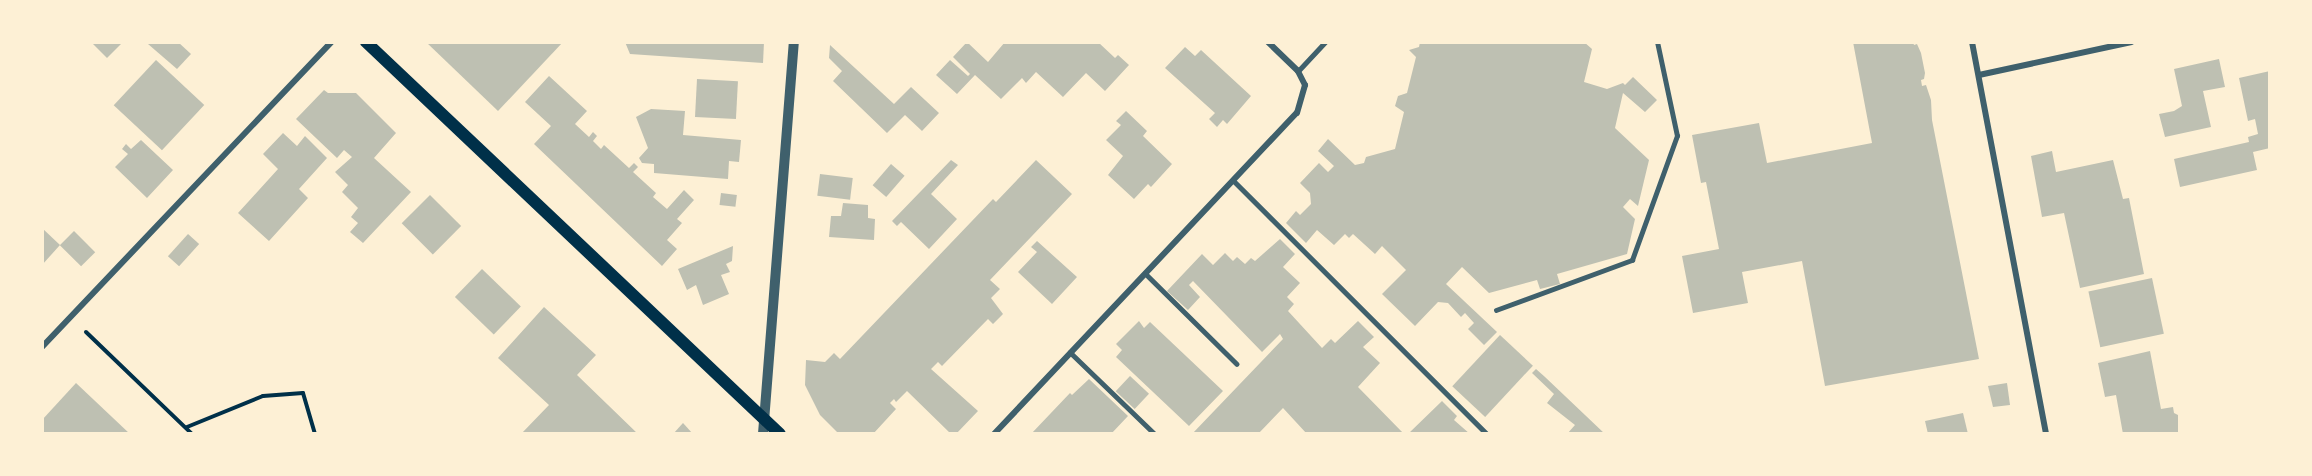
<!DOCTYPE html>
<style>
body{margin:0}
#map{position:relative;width:2312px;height:476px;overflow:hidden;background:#fdf0d5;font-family:"Alegreya Sans",sans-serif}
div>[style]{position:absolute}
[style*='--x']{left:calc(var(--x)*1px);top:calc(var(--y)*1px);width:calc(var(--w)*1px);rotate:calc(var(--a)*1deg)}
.building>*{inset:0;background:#bec0b2;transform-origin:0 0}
.path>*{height:4px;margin:-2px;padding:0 2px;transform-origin:2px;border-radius:2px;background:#003049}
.service>*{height:4.5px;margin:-2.25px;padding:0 2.25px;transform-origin:2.25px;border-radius:2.25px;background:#3f606c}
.pedestrian>*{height:5px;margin:-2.5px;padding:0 2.5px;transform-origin:2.5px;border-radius:2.5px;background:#3f606c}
.minor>*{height:6px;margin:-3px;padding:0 3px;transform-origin:3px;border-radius:3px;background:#3f606c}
.tertiary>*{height:10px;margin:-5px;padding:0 5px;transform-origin:5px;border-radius:5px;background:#3f606c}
.secondary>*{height:12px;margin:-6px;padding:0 6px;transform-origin:6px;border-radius:6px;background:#003049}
span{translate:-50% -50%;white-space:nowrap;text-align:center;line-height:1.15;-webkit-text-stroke:6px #fdf0d5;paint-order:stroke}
.frame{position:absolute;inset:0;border:44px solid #fdf0d5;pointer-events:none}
</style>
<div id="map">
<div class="building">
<i style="clip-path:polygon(91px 42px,123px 42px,107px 58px)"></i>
<i style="clip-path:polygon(149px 42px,178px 42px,191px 54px,177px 69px,148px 44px)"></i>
<i style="clip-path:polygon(426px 42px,563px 42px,498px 111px)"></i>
<i style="clip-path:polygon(625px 42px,764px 42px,763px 63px,630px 54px)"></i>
<i style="clip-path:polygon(967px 42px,988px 62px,1005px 42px,1098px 42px,1115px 58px,1118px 55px,1129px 65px,1105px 91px,1086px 73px,1063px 97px,1036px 72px,1026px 83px,1022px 78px,1001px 99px,975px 75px,957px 94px,936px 75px,950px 60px,968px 76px,970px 74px,953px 57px)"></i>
<i style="clip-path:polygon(1420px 42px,1584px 42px,1592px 49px,1584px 82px,1607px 89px,1623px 83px,1625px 85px,1633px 77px,1657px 100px,1645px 112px,1623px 93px,1615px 128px,1649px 160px,1638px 206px,1630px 199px,1623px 207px,1635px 219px,1627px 254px,1557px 274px,1560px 284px,1540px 289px,1537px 280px,1489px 293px,1462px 267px,1446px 284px,1497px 332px,1484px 345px,1468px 329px,1474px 323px,1465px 313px,1461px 317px,1448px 303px,1438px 302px,1415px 326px,1382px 294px,1406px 270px,1382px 246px,1375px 254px,1353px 234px,1349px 238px,1345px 234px,1334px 245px,1317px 230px,1306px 243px,1286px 223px,1296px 211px,1300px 215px,1311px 204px,1310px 193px,1300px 183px,1319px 163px,1328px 172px,1334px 166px,1318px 151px,1328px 139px,1355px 165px,1364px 163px,1366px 157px,1395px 149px,1404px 112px,1395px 106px,1398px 96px,1407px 93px,1416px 57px,1409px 50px,1419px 47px)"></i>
<i style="clip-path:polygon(1853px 42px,1913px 42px,1914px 45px,1917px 44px,1921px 53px,1925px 73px,1924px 79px,1921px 80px,1922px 86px,1926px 85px,1931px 100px,1932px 120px,1979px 359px,1825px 386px,1802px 261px,1742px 272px,1748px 303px,1693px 313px,1682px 256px,1719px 249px,1706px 182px,1701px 183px,1692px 135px,1759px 123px,1767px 163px,1872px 143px)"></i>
<i style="clip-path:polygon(830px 45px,894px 104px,911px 87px,939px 113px,922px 131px,905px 115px,887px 133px,833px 81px,842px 71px,829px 58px)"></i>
<i style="clip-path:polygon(1185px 47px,1195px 56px,1201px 50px,1251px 96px,1227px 124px,1223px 120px,1217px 127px,1209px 119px,1215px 113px,1165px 68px)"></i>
<i style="clip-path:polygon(2219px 59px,2225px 87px,2203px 91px,2211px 127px,2165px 137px,2159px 114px,2174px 111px,2182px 106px,2174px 69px)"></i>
<i style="left:156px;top:60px;width:66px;height:62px;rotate:43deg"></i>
<i style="clip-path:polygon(2270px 71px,2270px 148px,2253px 152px,2257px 170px,2180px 187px,2174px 159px,2249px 142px,2248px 137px,2258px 134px,2255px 119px,2248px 121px,2239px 78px)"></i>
<i style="clip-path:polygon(549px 76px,587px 111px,575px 124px,589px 137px,593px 132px,597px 136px,593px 141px,601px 149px,604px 145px,629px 168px,634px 163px,638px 167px,633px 172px,656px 193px,653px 197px,667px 209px,684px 190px,694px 200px,677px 219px,682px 223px,667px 240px,677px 249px,662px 266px,534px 144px,551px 126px,525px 102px)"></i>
<i style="left:697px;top:79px;width:41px;height:38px;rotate:3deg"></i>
<i style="clip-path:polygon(324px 90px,328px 93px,356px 93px,396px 133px,374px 158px,411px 192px,363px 243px,350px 232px,358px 223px,351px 217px,358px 208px,342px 192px,348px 185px,335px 172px,352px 157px,344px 150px,337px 158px,296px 119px)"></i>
<i style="clip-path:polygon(651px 109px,685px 111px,683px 135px,741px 140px,739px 162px,729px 161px,728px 179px,654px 173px,654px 164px,642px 163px,639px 158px,648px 148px,636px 117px)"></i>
<i style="clip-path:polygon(1126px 111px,1147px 131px,1143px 136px,1172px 164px,1151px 187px,1148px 184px,1134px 199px,1108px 175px,1123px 156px,1106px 140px,1121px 125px,1116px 121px)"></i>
<i style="clip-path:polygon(283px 133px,297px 146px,305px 136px,327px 158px,299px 189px,308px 198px,269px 241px,238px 213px,278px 169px,263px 154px)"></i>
<i style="clip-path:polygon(141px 140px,173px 170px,147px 198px,115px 167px,128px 154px,122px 149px,126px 144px,131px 149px)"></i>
<i style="clip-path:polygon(2052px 151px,2056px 172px,2113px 160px,2123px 199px,2129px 198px,2144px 274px,2080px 288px,2064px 213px,2042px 217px,2031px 156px)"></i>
<i style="clip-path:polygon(951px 160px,958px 165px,931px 194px,957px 219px,929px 249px,901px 222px,897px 226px,892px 221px)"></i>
<i style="clip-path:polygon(1036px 160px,1072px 194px,990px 280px,1000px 289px,991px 298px,1003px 314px,993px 324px,988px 319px,942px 366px,938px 362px,931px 369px,978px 411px,956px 434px,951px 434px,907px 391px,896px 402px,894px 399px,890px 403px,896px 409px,873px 434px,839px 434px,820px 415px,805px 385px,806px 360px,825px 362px,834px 353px,840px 359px,993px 199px,996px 202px)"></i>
<i style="left:891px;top:164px;width:18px;height:28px;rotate:41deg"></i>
<i style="left:820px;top:174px;width:33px;height:22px;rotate:7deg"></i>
<i style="left:721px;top:193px;width:16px;height:12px;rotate:7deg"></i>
<i style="left:430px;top:195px;width:44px;height:40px;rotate:45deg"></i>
<i style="clip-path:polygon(843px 203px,868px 205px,868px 218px,875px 219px,874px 240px,829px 237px,831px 216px,841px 216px)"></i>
<i style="clip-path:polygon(42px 228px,60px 245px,42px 265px)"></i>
<i style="left:74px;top:231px;width:30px;height:20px;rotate:45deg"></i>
<i style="left:188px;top:234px;width:15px;height:30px;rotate:42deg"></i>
<i style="clip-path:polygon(1280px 239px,1295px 254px,1283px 267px,1300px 283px,1287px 297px,1294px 304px,1288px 311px,1322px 348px,1331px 339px,1335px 343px,1358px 321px,1374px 337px,1363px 347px,1380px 363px,1358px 387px,1404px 434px,1307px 434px,1283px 408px,1258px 434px,1192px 434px,1283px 339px,1280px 334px,1262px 352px,1193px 281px,1189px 285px,1200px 297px,1188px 310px,1167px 291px,1202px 254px,1213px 265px,1225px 253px,1233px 261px,1237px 257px,1245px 264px,1251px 258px,1255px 261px)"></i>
<i style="clip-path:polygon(1037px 241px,1077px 277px,1052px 304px,1018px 272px,1037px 252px,1031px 247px)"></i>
<i style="clip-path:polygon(733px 246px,732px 261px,726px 264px,730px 272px,721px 275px,729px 294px,703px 305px,696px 285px,687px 290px,678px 269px)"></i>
<i style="left:482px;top:269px;width:54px;height:39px;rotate:44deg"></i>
<i style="left:2152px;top:278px;width:57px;height:65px;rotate:78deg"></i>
<i style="clip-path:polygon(544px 307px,596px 355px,577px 375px,638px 434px,521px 434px,549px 405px,498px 358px)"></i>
<i style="clip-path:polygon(1139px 321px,1144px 328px,1150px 322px,1223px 391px,1189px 426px,1116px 357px,1122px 350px,1116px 344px)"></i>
<i style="left:1500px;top:335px;width:45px;height:70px;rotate:43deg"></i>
<i style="clip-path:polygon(2150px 351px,2161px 409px,2173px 407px,2174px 413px,2178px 415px,2178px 434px,2123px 434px,2116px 395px,2105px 397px,2098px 363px)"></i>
<i style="clip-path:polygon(1536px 369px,1545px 377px,1605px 434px,1567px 434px,1575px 425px,1547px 403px,1554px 394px,1532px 373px)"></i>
<i style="left:1130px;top:376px;width:26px;height:21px;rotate:43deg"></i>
<i style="clip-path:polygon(1089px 379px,1128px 416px,1111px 434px,1031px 434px,1070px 393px,1072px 395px)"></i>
<i style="clip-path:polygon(76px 383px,130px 434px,42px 434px,42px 420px)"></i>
<i style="clip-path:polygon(2007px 383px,2010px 405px,1993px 407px,1988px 386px)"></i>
<i style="clip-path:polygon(1442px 401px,1457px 416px,1454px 420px,1470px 434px,1408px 434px)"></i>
<i style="clip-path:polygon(1963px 413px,1968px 434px,1928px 434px,1925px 421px)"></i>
<i style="clip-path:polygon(683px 423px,693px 434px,673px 434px)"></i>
</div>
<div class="path">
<i style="--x:86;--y:332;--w:147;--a:43.9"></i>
<i style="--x:187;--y:427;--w:82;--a:-22.2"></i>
<i style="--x:263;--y:396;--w:40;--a:-4.3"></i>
<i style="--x:303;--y:393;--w:43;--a:73.7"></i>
</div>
<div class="service">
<i style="--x:1233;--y:180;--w:359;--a:45"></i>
<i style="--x:1145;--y:273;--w:129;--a:44.7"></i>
<i style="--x:1496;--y:310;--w:145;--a:-20.2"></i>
<i style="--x:1632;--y:260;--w:132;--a:-70.1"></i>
<i style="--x:1677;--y:136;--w:96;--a:-102"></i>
<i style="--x:1070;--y:352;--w:118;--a:44"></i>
</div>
<div class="pedestrian">
<i style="--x:1298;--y:71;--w:40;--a:-47"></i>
</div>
<div class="minor">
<i style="--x:1972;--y:42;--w:399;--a:79.3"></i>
<i style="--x:1979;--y:75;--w:156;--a:-12.2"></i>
<i style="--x:42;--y:347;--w:420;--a:-46.5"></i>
<i style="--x:994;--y:434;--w:441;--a:-46.7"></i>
<i style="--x:1297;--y:113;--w:29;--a:-74"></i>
<i style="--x:1305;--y:85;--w:16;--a:-117"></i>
<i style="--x:1298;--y:71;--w:42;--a:-136"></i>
</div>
<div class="tertiary">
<i style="--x:763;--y:434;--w:393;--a:-85.5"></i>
</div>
<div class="secondary">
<i style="--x:366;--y:42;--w:570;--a:43.44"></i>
</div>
<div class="frame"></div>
</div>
